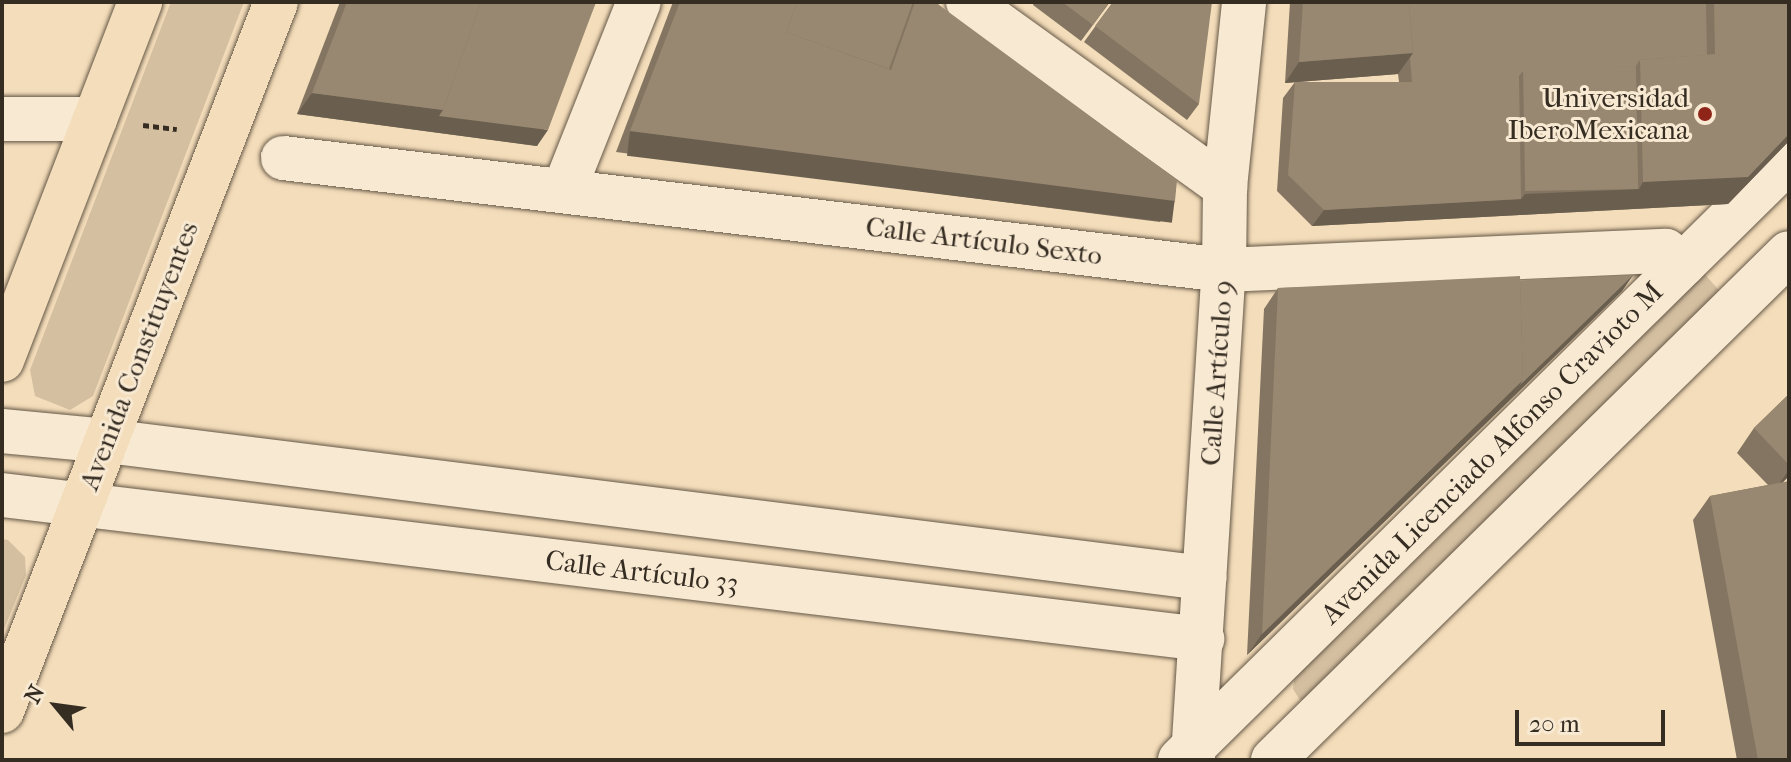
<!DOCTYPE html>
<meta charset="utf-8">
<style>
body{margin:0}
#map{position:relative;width:1791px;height:762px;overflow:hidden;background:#f4ddba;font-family:"IM FELL French Canon",serif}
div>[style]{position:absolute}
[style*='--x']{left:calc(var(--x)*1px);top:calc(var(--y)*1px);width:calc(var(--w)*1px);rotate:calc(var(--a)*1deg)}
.green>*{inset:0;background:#d4bfa0}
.path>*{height:5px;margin-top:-2.5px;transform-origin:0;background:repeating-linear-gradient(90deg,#352c22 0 6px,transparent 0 10px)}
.roads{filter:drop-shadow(0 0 2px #655848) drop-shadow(0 0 2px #655848)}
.minor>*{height:44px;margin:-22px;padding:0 22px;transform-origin:22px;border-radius:22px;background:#f8e9d2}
.major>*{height:44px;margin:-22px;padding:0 22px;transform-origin:22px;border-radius:22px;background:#f4ddba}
.wall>*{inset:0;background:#837561}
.shaded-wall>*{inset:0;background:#6a5f4f;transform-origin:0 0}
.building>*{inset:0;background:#988871;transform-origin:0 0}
.dots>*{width:22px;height:22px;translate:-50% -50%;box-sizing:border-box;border:4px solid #f8e9d2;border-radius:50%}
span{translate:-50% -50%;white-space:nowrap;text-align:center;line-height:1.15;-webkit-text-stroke:6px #f8e9d2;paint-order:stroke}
.poi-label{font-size:28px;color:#352c22}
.right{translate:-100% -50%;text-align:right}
.street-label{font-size:28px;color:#352c22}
.frame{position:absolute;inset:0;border:4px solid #352c22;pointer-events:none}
.north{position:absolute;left:16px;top:666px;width:80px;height:80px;-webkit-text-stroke:6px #f8e9d2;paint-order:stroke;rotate:299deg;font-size:22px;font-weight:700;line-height:32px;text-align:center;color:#352c22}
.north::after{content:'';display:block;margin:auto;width:28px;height:36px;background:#352c22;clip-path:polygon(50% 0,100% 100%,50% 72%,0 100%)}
.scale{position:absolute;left:1515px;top:710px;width:150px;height:36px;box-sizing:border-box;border:4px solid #352c22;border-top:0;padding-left:10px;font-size:24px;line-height:28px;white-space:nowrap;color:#352c22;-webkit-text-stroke:6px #f8e9d2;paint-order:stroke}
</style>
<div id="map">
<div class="green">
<i style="clip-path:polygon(171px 2px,244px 2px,93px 396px,70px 410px,35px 396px,30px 370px)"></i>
<i style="clip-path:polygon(1701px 270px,1724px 296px,1315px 696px,1300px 700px,1293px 689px,1295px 672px)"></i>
<i style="clip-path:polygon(2px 539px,8px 540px,25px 557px,26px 575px,2px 634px)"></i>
</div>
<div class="path">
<i style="--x:143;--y:125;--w:34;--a:7"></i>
</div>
<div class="roads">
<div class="minor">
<i style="--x:968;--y:2;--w:317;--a:35.7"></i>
<i style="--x:2;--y:119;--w:93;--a:0"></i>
<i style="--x:283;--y:158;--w:948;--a:6.79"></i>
<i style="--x:1224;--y:270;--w:442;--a:-2.5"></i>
<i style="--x:1666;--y:251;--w:22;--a:36"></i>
<i style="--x:564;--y:190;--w:202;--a:-68.3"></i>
<i style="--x:2;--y:431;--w:105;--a:5.4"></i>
<i style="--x:107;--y:441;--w:1106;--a:7.12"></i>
<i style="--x:2;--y:495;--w:1209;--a:6.84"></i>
<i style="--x:1193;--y:757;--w:488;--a:-86.4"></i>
<i style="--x:1224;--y:270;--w:83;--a:-89.3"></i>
<i style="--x:1225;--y:187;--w:186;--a:-84.1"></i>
<i style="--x:1180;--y:760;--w:855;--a:-44.57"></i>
<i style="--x:1273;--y:760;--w:723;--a:-44.5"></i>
</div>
<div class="major">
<i style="--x:2;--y:360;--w:384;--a:-68.9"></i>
<i style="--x:2;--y:711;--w:760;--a:-68.87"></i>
</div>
</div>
<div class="wall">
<i style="clip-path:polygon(340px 2px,596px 2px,537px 146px,297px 114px)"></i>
<i style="clip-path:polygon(673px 2px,935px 2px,1175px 201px,1160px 222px,616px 152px)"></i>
<i style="clip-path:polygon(1034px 2px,1110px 2px,1081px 41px,1033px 5px)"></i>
<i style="clip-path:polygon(1113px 2px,1199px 104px,1187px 120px,1084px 42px)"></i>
<i style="clip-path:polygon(1290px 2px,1789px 2px,1789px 141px,1728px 204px,1312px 226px,1277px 191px,1283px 98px,1295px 82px,1399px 82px,1398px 74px,1285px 83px)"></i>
<i style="clip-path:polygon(1633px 275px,1622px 291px,1247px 655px,1264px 309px,1278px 288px,1520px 281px)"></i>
<i style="clip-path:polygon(1789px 394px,1789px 476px,1783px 482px,1789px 760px,1737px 760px,1693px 520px,1710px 496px,1768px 485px,1737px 453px,1754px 428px)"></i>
</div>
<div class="shaded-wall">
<i style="clip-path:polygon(1413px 53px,1398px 74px,1285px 83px,1299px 62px)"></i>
<i style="clip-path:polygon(312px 93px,443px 110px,548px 130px,537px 146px,297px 114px)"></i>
<i style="left:630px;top:131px;width:549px;height:25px;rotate:7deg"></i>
<i style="clip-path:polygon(1789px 134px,1789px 141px,1728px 204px,1312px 226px,1324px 210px,1521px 199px,1525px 194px,1639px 189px,1643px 182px)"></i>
<i style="clip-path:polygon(1633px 275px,1622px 291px,1509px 401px,1520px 385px)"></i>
<i style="clip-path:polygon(1523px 380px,1509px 401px,1247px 655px,1262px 634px)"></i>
<i style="clip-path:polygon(1789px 470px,1789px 476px,1774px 491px)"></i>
</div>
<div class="building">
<i style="clip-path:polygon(347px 2px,481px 2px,443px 110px,312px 93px)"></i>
<i style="clip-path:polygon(481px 2px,596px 2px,548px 130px,439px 116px,443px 110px)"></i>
<i style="clip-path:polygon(680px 2px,797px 2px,786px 32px,891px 70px,915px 2px,935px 2px,1177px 180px,1175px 201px,630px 131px)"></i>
<i style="clip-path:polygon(797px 2px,913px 2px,889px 69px,786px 32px)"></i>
<i style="clip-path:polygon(1062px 2px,1109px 2px,1093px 25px)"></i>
<i style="clip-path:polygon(1113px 2px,1212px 2px,1199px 104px,1095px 26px)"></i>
<i style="clip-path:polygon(1303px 2px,1409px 2px,1413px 53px,1299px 62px)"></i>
<i style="clip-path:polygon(1409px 2px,1706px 2px,1707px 55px,1640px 60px,1636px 66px,1523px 71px,1519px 76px,1521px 199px,1324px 210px,1288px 175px,1295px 82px,1412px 82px,1410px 58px,1413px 53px)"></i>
<i style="clip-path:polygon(1714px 2px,1789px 2px,1789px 134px,1748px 177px,1643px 182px,1640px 60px,1715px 54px)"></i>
<i style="left:1636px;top:66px;width:123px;height:113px;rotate:89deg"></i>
<i style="clip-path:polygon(1633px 275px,1520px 385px,1523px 380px,1520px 281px)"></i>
<i style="clip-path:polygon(1520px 276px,1523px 380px,1262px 634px,1278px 288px)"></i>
<i style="clip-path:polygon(1789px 394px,1789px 465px,1754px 428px)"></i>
<i style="clip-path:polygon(1789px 481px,1789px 760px,1758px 760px,1710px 496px)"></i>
</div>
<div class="dots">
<i style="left:1705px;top:114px;background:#8f2418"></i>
</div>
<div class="poi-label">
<span class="right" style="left:1689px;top:114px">Universidad<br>IberoMexicana</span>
</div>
<div class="street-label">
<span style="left:984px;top:241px;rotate:7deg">Calle Artículo Sexto</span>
<span style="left:139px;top:356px;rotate:-69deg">Avenida Constituyentes</span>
<span style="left:1217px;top:373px;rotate:-86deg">Calle Artículo 9</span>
<span style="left:1492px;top:453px;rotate:-45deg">Avenida Licenciado Alfonso Cravioto M</span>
<span style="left:642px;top:572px;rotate:7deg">Calle Artículo 33</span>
</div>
<div class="frame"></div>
<div class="north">N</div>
<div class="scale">20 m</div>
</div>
